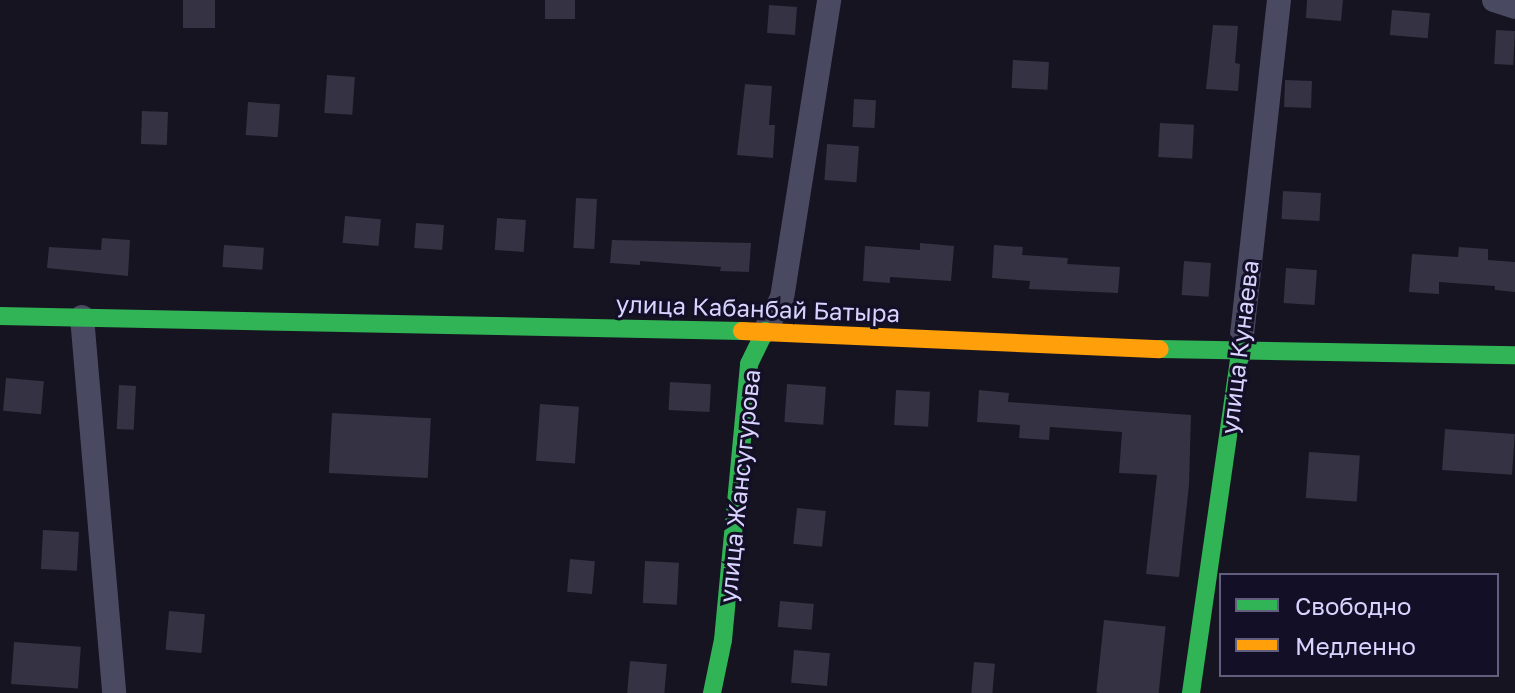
<!DOCTYPE html>
<meta charset="utf-8">
<style>
body{margin:0}
#map{position:relative;width:1515px;height:693px;overflow:hidden;background:#161421;font-family:"Golos Text",sans-serif}
div>[style]{position:absolute}
[style*='--x']{left:calc(var(--x)*1px);top:calc(var(--y)*1px);width:calc(var(--w)*1px);rotate:calc(var(--a)*1deg)}
.building>*{inset:0;background:#343243;transform-origin:0 0}
.street>*{height:24px;margin:-12px;padding:0 12px;transform-origin:12px;border-radius:12px;background:#4a4962}
.fast>*{height:18px;margin:-9px;padding:0 9px;transform-origin:9px;border-radius:9px;background:#30b455}
.slow>*{height:18px;margin:-9px;padding:0 9px;transform-origin:9px;border-radius:9px;background:#ff9f0a}
span{translate:-50% -50%;white-space:nowrap;text-align:center;line-height:1.15;-webkit-text-stroke:6px #130f26;paint-order:stroke}
.street-label{font-size:24px;color:#d9d4ff}
.legend{position:absolute;left:1219px;top:573px;width:280px;height:104px;box-sizing:border-box;background:#130f26;border:2px solid #625e7d;margin:0;padding:10px 14px;list-style:none;font-size:24px;color:#d9d4ff}
.legend li{display:flex;align-items:center;gap:16px;height:40px}
.legend b{width:40px;border:2px solid #625e7d}
</style>
<div id="map">
<div class="building">
<i style="left:183px;top:0;width:32px;height:28px"></i>
<i style="left:545px;top:0;width:30px;height:19px"></i>
<i style="clip-path:polygon(1307px 0,1343px 0,1341px 21px,1306px 18px)"></i>
<i style="left:769px;top:5px;width:28px;height:28px;rotate:4deg"></i>
<i style="left:1392px;top:10px;width:38px;height:25px;rotate:5deg"></i>
<i style="clip-path:polygon(1213px 25px,1238px 26px,1235px 63px,1240px 64px,1238px 91px,1206px 89px)"></i>
<i style="left:1496px;top:30px;width:19px;height:34px;rotate:3deg"></i>
<i style="left:1013px;top:60px;width:36px;height:28px;rotate:3deg"></i>
<i style="left:327px;top:75px;width:28px;height:38px;rotate:4deg"></i>
<i style="left:1285px;top:80px;width:27px;height:27px;rotate:2deg"></i>
<i style="clip-path:polygon(745px 84px,772px 86px,769px 125px,775px 125px,773px 158px,737px 155px)"></i>
<i style="left:854px;top:99px;width:22px;height:28px;rotate:3deg"></i>
<i style="left:248px;top:102px;width:32px;height:33px;rotate:4deg"></i>
<i style="left:142px;top:111px;width:26px;height:33px;rotate:2deg"></i>
<i style="left:1160px;top:123px;width:34px;height:34px;rotate:3deg"></i>
<i style="left:827px;top:144px;width:32px;height:36px;rotate:4deg"></i>
<i style="left:1283px;top:191px;width:38px;height:28px;rotate:3deg"></i>
<i style="left:576px;top:198px;width:21px;height:50px;rotate:3deg"></i>
<i style="left:345px;top:216px;width:36px;height:27px;rotate:5deg"></i>
<i style="left:497px;top:218px;width:29px;height:32px;rotate:4deg"></i>
<i style="left:416px;top:223px;width:28px;height:25px;rotate:4deg"></i>
<i style="clip-path:polygon(102px 238px,130px 240px,128px 276px,47px 268px,49px 247px,101px 250px)"></i>
<i style="clip-path:polygon(612px 240px,751px 243px,749px 272px,720px 271px,721px 267px,640px 261px,640px 265px,610px 263px)"></i>
<i style="clip-path:polygon(920px 243px,954px 246px,951px 281px,890px 277px,890px 283px,863px 281px,865px 246px,920px 250px)"></i>
<i style="left:224px;top:245px;width:40px;height:22px;rotate:4deg"></i>
<i style="clip-path:polygon(994px 245px,1023px 247px,1022px 255px,1068px 258px,1067px 264px,1120px 267px,1118px 293px,1029px 289px,1030px 281px,992px 278px)"></i>
<i style="clip-path:polygon(1459px 247px,1488px 249px,1488px 260px,1515px 262px,1515px 292px,1495px 290px,1495px 286px,1439px 282px,1439px 294px,1409px 292px,1412px 254px,1458px 257px)"></i>
<i style="left:1184px;top:261px;width:27px;height:34px;rotate:4deg"></i>
<i style="left:1286px;top:268px;width:31px;height:35px;rotate:4deg"></i>
<i style="left:6px;top:378px;width:38px;height:33px;rotate:5deg"></i>
<i style="left:670px;top:382px;width:41px;height:28px;rotate:3deg"></i>
<i style="left:787px;top:384px;width:39px;height:38px;rotate:4deg"></i>
<i style="left:119px;top:385px;width:17px;height:44px;rotate:3deg"></i>
<i style="left:896px;top:390px;width:34px;height:35px;rotate:3deg"></i>
<i style="clip-path:polygon(979px 390px,1009px 393px,1008px 402px,1191px 415px,1189px 485px,1179px 577px,1146px 574px,1157px 475px,1119px 473px,1122px 432px,1050px 427px,1049px 440px,1019px 438px,1020px 425px,977px 422px)"></i>
<i style="left:540px;top:404px;width:39px;height:57px;rotate:4deg"></i>
<i style="left:332px;top:413px;width:99px;height:60px;rotate:3deg"></i>
<i style="left:1445px;top:429px;width:70px;height:41px;rotate:4deg"></i>
<i style="left:1309px;top:452px;width:51px;height:46px;rotate:4deg"></i>
<i style="left:797px;top:508px;width:29px;height:36px;rotate:6deg"></i>
<i style="left:43px;top:530px;width:36px;height:39px;rotate:3deg"></i>
<i style="left:570px;top:559px;width:25px;height:33px;rotate:5deg"></i>
<i style="left:645px;top:561px;width:34px;height:42px;rotate:3deg"></i>
<i style="left:780px;top:601px;width:34px;height:26px;rotate:5deg"></i>
<i style="left:169px;top:611px;width:36px;height:39px;rotate:5deg"></i>
<i style="left:1104px;top:620px;width:62px;height:73px;rotate:6deg"></i>
<i style="left:14px;top:642px;width:67px;height:42px;rotate:4deg"></i>
<i style="left:794px;top:650px;width:36px;height:33px;rotate:5deg"></i>
<i style="left:630px;top:661px;width:37px;height:32px;rotate:5deg"></i>
<i style="left:974px;top:662px;width:21px;height:31px;rotate:5deg"></i>
</div>
<div class="street">
<i style="--x:1494;--y:0;--w:22;--a:18"></i>
<i style="--x:82;--y:317;--w:377;--a:85.1"></i>
<i style="--x:765;--y:331;--w:37;--a:-63"></i>
<i style="--x:782;--y:298;--w:302;--a:-81"></i>
<i style="--x:1240;--y:353;--w:355;--a:-83.7"></i>
</div>
<div class="fast">
<i style="--x:0;--y:316;--w:742;--a:1.16"></i>
<i style="--x:1160;--y:349;--w:355;--a:1"></i>
<i style="--x:712;--y:693;--w:54;--a:-78.3"></i>
<i style="--x:723;--y:640;--w:277;--a:-84.6"></i>
<i style="--x:749;--y:364;--w:37;--a:-64"></i>
<i style="--x:1191;--y:693;--w:344;--a:-81.8"></i>
</div>
<div class="slow">
<i style="--x:742;--y:331;--w:418;--a:2.5"></i>
</div>
<div class="street-label">
<span style="left:758px;top:308px;rotate:2deg">улица Кабанбай Батыра</span>
<span style="left:1239px;top:347px;rotate:-83deg">улица Кунаева</span>
<span style="left:739px;top:486px;rotate:-84deg">улица Жансугурова</span>
</div>
<ul class="legend">
<li><b style="height:10px;background:#30b455"></b>Свободно</li>
<li><b style="height:10px;background:#ff9f0a"></b>Медленно</li>
</ul>
</div>
